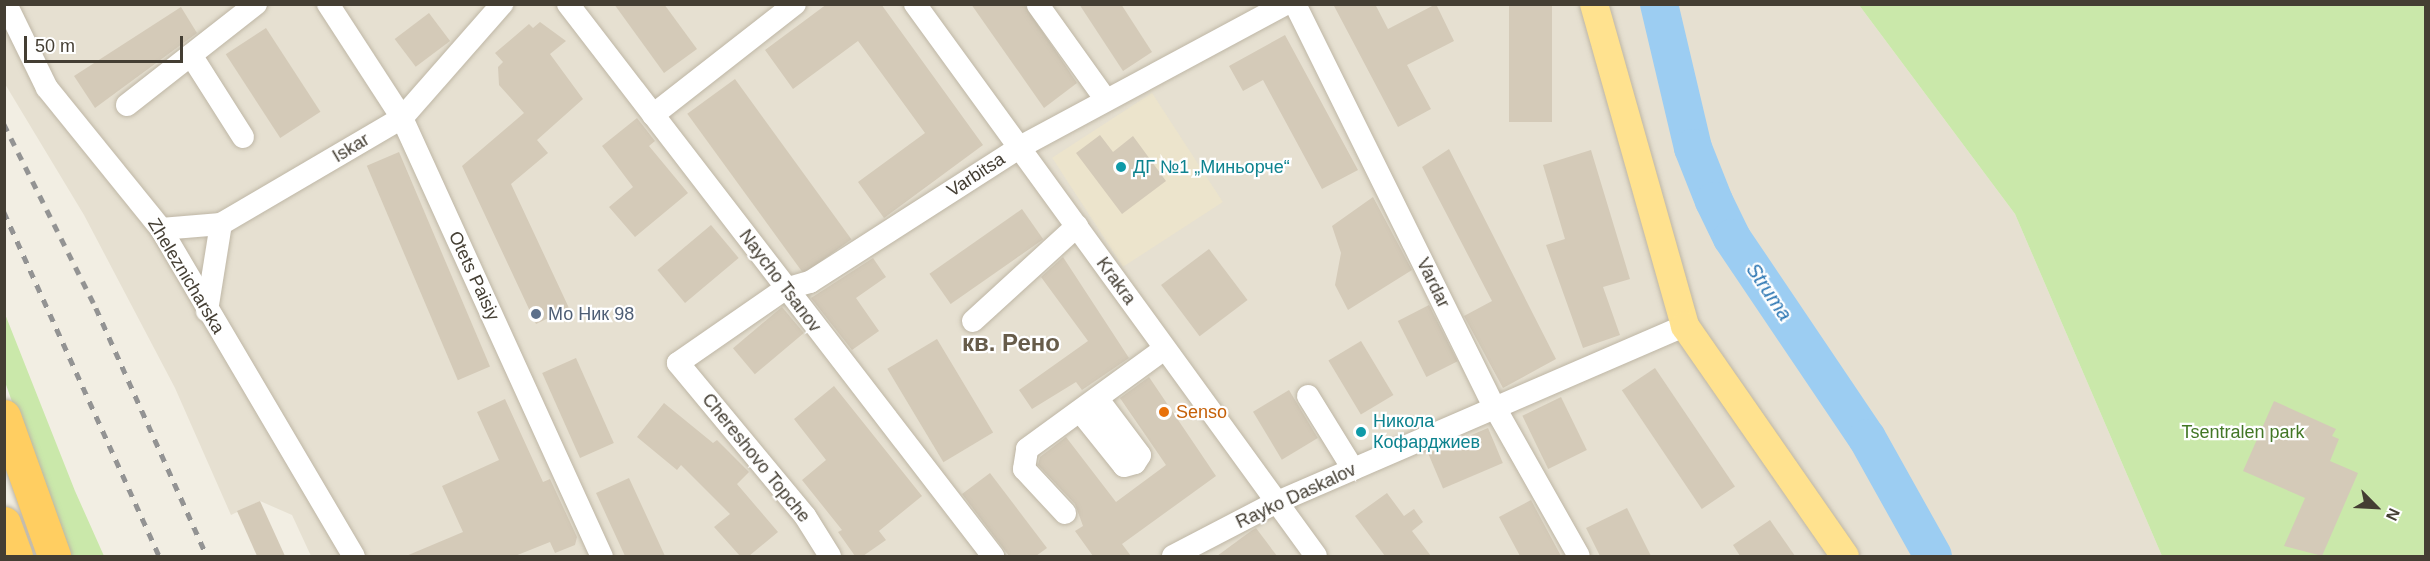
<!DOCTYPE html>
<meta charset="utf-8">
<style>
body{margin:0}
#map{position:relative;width:2430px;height:561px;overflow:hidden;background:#f2eee3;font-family:Arial,sans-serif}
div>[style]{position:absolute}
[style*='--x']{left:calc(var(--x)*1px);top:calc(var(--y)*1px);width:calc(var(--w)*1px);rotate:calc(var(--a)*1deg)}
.residential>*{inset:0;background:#e6e0d1}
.education>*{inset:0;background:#ece4cc;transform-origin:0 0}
.green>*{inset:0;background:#cae8aa}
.river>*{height:38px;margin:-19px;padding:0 19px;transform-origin:19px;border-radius:19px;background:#9ccdf2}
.building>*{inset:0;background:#d4cab8;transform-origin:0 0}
.roads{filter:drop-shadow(0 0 2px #beb6a5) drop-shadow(0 0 2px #beb6a5)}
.minor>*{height:22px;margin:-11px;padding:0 11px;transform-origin:11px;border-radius:11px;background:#fff}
.major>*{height:28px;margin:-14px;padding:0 14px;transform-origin:14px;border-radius:14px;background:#ffe28f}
.highway>*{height:33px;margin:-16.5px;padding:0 16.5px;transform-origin:16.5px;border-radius:16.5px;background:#ffce61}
.rail>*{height:4.5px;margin-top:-2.25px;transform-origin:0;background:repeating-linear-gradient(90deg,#939393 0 8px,transparent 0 16px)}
.dots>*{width:16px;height:16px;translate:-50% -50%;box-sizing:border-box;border:3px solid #fff;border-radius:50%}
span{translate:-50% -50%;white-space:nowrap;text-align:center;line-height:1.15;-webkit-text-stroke:4.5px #fff;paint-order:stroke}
.street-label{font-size:18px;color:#443e33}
.culture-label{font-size:18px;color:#0d838f}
.left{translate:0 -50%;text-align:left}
.service-label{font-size:18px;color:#4e5e75}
.food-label{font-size:18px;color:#c56008}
.park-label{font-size:18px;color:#427725}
.water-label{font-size:20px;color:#2a75b2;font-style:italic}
.district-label{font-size:24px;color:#675c4a;font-weight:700}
.frame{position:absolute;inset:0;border:6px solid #443e33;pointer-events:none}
.north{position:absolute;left:2346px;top:477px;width:60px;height:60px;-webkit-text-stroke:4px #fff;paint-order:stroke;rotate:114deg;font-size:16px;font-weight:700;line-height:24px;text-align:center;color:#443e33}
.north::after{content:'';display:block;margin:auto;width:21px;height:27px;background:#443e33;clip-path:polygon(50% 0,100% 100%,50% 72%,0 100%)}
.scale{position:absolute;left:24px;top:36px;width:159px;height:27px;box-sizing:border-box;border:3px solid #443e33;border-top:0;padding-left:8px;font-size:18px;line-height:21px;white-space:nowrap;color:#443e33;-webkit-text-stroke:4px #fff;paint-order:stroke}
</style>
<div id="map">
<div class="residential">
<i style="clip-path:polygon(5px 4px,1859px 5px,2015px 214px,2162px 556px,311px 556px,292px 515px,260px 501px,231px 515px,175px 388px,84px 215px,5px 84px)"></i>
</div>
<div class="education">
<i style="left:1152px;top:93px;width:130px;height:119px;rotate:57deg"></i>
</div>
<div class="green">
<i style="clip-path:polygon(1859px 5px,2425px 5px,2425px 556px,2162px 556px,2015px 214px)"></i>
<i style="clip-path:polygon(5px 314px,75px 491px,104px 556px,67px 556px,5px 382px)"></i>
</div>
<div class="river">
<i style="--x:1659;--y:4;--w:148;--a:76.7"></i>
<i style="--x:1693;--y:148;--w:57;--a:68.4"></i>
<i style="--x:1714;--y:201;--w:41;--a:64.1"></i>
<i style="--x:1732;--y:238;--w:241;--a:56"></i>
<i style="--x:1867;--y:438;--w:135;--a:60.8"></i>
</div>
<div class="building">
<i style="clip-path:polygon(614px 4px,664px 4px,697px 49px,664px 73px)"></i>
<i style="clip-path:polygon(827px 4px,881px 4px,983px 145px,884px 218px,858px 182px,925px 133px,858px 41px,793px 89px,765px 50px)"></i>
<i style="clip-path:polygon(971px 4px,1024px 4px,1077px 83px,1044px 108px)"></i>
<i style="clip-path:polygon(1079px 4px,1121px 4px,1152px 52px,1123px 71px)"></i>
<i style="clip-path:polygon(1333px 4px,1375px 4px,1388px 29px,1436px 4px,1454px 41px,1407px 65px,1431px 109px,1398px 127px)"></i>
<i style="left:1509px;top:4px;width:43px;height:118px"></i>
<i style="clip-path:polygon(181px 7px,197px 33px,95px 108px,74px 76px)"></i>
<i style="left:429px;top:13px;width:35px;height:43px;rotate:53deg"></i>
<i style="clip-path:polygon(540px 22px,566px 41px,550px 54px,583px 99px,537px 140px,548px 153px,511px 184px,569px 308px,536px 324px,462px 166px,524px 113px,499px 85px,498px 67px,503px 62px,495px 53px,529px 24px,533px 28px)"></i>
<i style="left:266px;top:28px;width:100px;height:48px;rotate:57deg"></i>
<i style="clip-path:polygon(1285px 35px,1358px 170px,1322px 189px,1263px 80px,1243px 91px,1229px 66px)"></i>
<i style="left:735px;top:79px;width:198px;height:59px;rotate:54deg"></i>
<i style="clip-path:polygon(637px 118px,655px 141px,649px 146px,688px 193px,635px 237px,609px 207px,633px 187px,602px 146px)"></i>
<i style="clip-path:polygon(1100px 135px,1113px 152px,1133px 136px,1166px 181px,1122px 214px,1076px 153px)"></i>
<i style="clip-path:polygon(1449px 149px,1556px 359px,1503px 388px,1464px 316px,1492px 301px,1422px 167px)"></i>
<i style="clip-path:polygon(1591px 150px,1630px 279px,1603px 287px,1620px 335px,1583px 348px,1546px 245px,1565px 239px,1543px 165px)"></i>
<i style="left:399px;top:152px;width:233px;height:35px;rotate:67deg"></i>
<i style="clip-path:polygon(1373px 197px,1412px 270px,1348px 310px,1335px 285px,1341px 253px,1332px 226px)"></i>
<i style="left:1022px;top:209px;width:37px;height:113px;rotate:55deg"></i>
<i style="left:711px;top:225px;width:43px;height:70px;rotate:50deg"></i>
<i style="left:1209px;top:249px;width:64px;height:60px;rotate:53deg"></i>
<i style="clip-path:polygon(1063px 257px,1129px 358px,1082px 390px,1076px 382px,1032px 409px,1019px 390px,1088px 341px,1041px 277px)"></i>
<i style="clip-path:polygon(873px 258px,886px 277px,856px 298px,879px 331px,852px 350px,811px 298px)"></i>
<i style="left:1429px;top:305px;width:63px;height:35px;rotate:63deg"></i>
<i style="left:782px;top:307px;width:34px;height:64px;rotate:50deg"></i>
<i style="left:937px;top:339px;width:109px;height:58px;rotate:59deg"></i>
<i style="left:1361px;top:341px;width:63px;height:38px;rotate:59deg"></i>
<i style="left:576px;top:358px;width:93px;height:37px;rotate:66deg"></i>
<i style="left:1655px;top:368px;width:143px;height:40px;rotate:56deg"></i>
<i style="clip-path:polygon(1149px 377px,1216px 476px,1122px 544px,1131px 556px,1093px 556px,1075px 531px,1083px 526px,1075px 504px,1038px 465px,1040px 457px,1066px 437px,1116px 502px,1166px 465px,1120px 398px)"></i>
<i style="clip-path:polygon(834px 386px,922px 496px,879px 531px,886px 540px,863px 556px,855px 556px,838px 532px,842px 530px,802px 480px,826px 460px,794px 419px)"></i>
<i style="left:1289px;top:390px;width:56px;height:42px;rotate:59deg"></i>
<i style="left:1561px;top:397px;width:59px;height:43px;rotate:64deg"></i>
<i style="clip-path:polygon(505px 399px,543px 482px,550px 479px,577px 537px,575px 545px,555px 553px,550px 542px,515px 556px,406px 556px,463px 532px,442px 486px,499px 460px,477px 412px)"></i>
<i style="clip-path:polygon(2274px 401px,2336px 429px,2332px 436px,2339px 439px,2330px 461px,2358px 473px,2322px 556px,2284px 546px,2305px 498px,2243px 471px)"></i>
<i style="clip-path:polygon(664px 403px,713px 443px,717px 440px,749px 472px,737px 484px,778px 532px,749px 556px,740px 556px,714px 527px,730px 514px,681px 465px,677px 470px,637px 437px)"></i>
<i style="left:1488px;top:428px;width:38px;height:65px;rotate:67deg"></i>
<i style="clip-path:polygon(990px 473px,1047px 548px,1036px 556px,1009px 556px,962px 494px)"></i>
<i style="clip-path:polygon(629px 478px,665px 556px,625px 556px,596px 493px)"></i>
<i style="clip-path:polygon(1387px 493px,1404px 516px,1414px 509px,1423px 522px,1412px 531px,1431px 556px,1385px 556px,1355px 516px)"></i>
<i style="clip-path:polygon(1531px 500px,1561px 556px,1520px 556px,1499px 517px)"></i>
<i style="clip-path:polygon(260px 501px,285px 556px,257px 556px,237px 511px)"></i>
<i style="clip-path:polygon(1627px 508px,1651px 556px,1600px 556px,1586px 528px)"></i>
<i style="clip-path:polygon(1770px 520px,1795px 556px,1740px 556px,1733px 545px)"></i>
<i style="clip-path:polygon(1256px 528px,1277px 556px,1217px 556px,1251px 531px)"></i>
</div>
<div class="roads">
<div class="minor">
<i style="--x:6;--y:4;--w:93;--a:64"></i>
<i style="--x:47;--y:88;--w:181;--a:51"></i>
<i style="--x:161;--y:229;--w:380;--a:59.5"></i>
<i style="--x:328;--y:4;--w:136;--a:57"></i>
<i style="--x:402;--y:118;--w:482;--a:65.5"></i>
<i style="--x:568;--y:4;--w:697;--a:52.41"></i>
<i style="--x:915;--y:4;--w:682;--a:54"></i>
<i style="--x:1295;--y:4;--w:449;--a:63.7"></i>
<i style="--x:1494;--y:406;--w:172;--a:60.5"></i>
<i style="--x:1038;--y:5;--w:117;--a:54.4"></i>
<i style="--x:191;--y:55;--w:97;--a:57.6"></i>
<i style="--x:127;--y:105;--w:164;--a:-38.1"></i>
<i style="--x:653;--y:115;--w:180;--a:-38"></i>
<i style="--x:161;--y:229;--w:60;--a:-4.8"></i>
<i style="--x:221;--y:224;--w:210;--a:-30.4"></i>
<i style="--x:402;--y:118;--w:152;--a:-48.7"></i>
<i style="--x:207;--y:311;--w:88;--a:-80.9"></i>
<i style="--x:973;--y:321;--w:141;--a:-42.4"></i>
<i style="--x:1308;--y:396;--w:86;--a:58.3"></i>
<i style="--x:1080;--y:411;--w:70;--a:51.3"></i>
<i style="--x:1124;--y:466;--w:11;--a:-15"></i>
<i style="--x:1135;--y:463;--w:9;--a:-58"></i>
<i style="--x:1140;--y:455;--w:71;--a:-127"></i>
<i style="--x:1065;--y:513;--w:60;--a:-133"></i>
<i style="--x:1024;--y:469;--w:20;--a:-81"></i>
<i style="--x:1027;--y:449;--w:170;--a:-36.1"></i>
<i style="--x:830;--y:556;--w:47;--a:-122"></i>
<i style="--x:805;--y:516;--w:199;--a:-129.7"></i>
<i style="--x:678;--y:363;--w:130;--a:-34.7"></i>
<i style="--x:785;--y:289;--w:26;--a:-16"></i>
<i style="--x:810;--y:282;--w:250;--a:-32.7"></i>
<i style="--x:1020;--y:147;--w:302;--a:-28.3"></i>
<i style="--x:1173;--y:556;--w:115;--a:-27.5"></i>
<i style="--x:1275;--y:503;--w:447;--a:-23.4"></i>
</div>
<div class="major">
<i style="--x:1594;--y:4;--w:335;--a:74.2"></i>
<i style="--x:1685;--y:326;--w:280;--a:55.2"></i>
</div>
<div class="highway">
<i style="--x:4;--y:416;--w:149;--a:70.3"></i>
<i style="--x:4;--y:523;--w:35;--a:70"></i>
</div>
</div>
<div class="rail">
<i style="--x:4;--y:124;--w:206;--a:63.4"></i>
<i style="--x:96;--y:308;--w:272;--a:65.9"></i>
<i style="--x:4;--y:212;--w:377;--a:65.7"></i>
</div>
<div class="dots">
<i style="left:1121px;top:167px;background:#0f9aa8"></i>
<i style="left:536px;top:314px;background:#5c6f8a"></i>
<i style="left:1164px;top:412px;background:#e8710a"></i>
<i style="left:1361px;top:432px;background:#0f9aa8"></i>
</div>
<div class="street-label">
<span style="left:351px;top:148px;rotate:-31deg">Iskar</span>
<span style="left:976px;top:175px;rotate:-33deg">Varbitsa</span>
<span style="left:186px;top:276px;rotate:59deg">Zheleznicharska</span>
<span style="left:474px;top:276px;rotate:65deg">Otets Paisiy</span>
<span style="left:780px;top:281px;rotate:53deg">Naycho Tsanov</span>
<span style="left:1116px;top:281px;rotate:54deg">Krakra</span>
<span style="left:1433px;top:283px;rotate:64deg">Vardar</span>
<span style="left:756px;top:458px;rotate:51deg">Chereshovo Topche</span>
<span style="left:1296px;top:496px;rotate:-25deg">Rayko Daskalov</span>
</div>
<div class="culture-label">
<span class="left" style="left:1133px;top:167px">ДГ №1 „Миньорче“</span>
<span class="left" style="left:1373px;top:432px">Никола<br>Кофарджиев</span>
</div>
<div class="service-label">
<span class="left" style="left:548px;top:314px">Мо Ник 98</span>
</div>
<div class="food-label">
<span class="left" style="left:1176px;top:412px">Senso</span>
</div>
<div class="park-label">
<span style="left:2243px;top:432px">Tsentralen park</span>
</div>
<div class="water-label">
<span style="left:1769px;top:292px;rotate:56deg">Struma</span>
</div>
<div class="district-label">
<span style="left:1011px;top:343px">кв. Рено</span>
</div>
<div class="frame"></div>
<div class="north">N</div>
<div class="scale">50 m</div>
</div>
